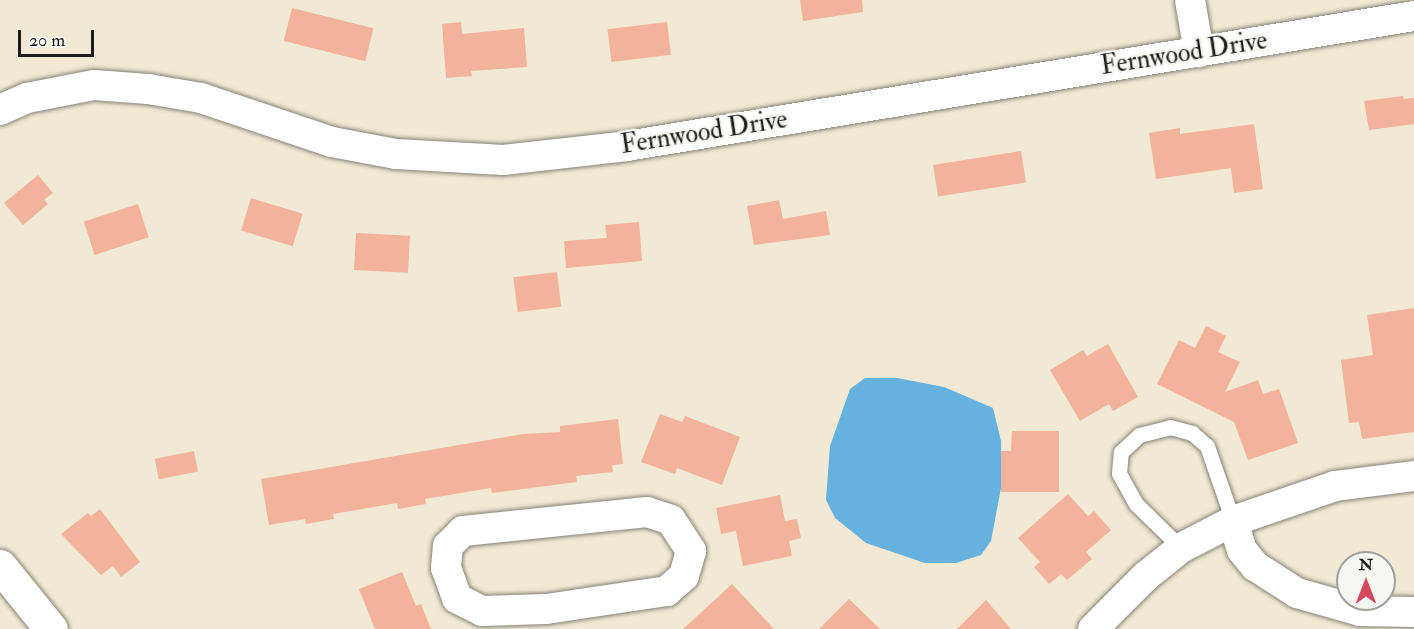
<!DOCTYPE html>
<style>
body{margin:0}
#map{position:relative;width:1414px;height:629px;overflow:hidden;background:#f1e9d4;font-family:"IM FELL Double Pica",serif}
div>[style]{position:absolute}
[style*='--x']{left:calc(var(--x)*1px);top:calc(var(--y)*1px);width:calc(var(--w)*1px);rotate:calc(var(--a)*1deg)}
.water>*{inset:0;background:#64b2dd}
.building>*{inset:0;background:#f3b29b;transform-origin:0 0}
.roads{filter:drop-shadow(0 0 2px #868278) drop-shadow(0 0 2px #868278)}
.lane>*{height:15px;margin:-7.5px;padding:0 7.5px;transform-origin:7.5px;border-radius:7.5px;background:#fff}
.street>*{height:30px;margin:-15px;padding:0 15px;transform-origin:15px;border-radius:15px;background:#fff}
.secondary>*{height:33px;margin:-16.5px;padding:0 16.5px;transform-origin:16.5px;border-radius:16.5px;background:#fff}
span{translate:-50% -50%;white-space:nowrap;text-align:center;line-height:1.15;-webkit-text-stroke:5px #f6f6f2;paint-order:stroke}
.street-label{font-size:26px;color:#1c1c1c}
.north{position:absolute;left:1336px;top:551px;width:60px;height:60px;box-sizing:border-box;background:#f6f6f2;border:2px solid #9f9f9c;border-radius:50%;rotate:0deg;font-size:16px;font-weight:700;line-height:24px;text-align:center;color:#1c1c1c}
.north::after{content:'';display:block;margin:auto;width:21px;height:27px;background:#d1495b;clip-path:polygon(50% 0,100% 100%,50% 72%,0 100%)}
.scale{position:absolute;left:18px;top:30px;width:76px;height:27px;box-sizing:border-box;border:3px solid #1c1c1c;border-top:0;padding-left:8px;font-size:18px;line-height:21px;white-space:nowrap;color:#1c1c1c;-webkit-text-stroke:4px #f6f6f2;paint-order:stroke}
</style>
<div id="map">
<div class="water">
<i style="clip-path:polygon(865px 378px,897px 378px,944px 387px,993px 408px,1001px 441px,1001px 488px,991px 541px,981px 555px,956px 563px,925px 563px,866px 543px,835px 518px,826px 500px,830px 446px,850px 389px)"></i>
</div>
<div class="building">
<i style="clip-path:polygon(800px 0,862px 0,863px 12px,803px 21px)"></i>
<i style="left:292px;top:8px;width:84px;height:34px;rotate:14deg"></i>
<i style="clip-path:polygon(461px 22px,462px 34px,524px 28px,527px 67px,471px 71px,472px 76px,446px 78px,442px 24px)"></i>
<i style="left:667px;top:22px;width:33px;height:60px;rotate:83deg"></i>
<i style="clip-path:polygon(1403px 96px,1404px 99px,1414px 98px,1414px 124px,1369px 130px,1364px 101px)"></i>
<i style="clip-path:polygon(1254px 124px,1263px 189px,1234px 193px,1231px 168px,1156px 179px,1149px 133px,1180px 128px,1180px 134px)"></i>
<i style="left:1021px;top:151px;width:32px;height:89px;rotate:81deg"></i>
<i style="clip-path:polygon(38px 175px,53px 193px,44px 200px,48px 204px,23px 225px,4px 203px)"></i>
<i style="left:251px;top:198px;width:54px;height:34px;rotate:17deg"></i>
<i style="clip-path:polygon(779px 200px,783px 219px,826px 211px,830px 235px,754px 245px,747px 206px)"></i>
<i style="left:138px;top:204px;width:35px;height:57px;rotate:72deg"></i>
<i style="clip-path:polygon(639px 222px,642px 261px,566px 268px,564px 241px,607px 238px,605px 225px)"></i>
<i style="left:356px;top:233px;width:54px;height:37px;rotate:3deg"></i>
<i style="left:557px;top:272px;width:35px;height:44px;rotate:83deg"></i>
<i style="clip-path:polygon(1414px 308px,1414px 432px,1362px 439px,1359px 422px,1349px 423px,1341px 360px,1373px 355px,1367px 315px)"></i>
<i style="clip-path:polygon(1206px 326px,1226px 336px,1218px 352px,1240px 362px,1225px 392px,1258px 380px,1263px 394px,1279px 389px,1298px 443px,1248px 460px,1234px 422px,1157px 384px,1179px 340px,1195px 348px)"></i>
<i style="clip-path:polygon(1108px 344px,1138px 397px,1113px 411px,1109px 404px,1080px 421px,1050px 370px,1083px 350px,1087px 356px)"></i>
<i style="clip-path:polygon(660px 414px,682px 422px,685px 416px,740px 437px,722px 485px,677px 468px,675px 474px,641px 462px)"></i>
<i style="clip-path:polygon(618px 419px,623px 464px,612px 465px,613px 472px,576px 476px,577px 482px,492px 493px,491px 488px,425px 499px,426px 504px,398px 509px,397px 503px,333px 514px,334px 519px,306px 524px,305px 519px,269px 525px,261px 479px,523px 434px,560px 432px,560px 426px)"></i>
<i style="clip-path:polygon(1012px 431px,1059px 431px,1059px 492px,1001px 492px,1001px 451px,1011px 451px)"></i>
<i style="left:194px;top:451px;width:21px;height:40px;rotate:79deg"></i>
<i style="clip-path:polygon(1068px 494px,1088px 516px,1094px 511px,1111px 530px,1086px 552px,1092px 559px,1067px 580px,1061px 574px,1049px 584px,1034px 567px,1040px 562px,1018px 538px)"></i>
<i style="clip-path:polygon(780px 495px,785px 521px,797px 519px,801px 538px,789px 541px,792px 556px,743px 566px,736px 531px,721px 534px,716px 508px)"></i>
<i style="clip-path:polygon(100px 509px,140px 562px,121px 577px,113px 566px,101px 575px,61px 534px,88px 513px,91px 516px)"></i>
<i style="clip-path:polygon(402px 572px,416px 606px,421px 604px,431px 629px,375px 629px,359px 589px)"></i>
<i style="clip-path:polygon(732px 584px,774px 629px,683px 629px)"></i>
<i style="clip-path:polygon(849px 599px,880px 629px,819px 629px)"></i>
<i style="clip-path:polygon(986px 600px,1011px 629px,957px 629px)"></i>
</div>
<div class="roads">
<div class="lane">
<i style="--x:1181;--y:548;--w:63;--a:-135.6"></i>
<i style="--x:1136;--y:504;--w:35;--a:-119"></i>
<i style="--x:1119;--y:473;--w:21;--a:-85"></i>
<i style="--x:1121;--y:452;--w:25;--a:-43"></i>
<i style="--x:1139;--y:435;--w:32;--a:-14"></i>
<i style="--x:1170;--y:427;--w:23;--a:15"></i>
<i style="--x:1192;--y:433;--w:20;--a:41"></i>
<i style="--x:1207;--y:446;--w:79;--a:70.9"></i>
</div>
<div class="street">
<i style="--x:1190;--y:0;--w:53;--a:80.2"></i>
<i style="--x:0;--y:110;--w:30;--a:-24"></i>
<i style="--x:27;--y:98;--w:68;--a:-11"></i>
<i style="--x:94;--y:85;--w:54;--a:4.2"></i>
<i style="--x:148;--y:89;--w:54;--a:9.6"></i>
<i style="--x:201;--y:98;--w:138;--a:18.6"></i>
<i style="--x:332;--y:142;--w:65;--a:10.6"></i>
<i style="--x:396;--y:154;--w:107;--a:3.2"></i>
<i style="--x:503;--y:160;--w:125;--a:-6.4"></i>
<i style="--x:627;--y:146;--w:798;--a:-9.38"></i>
<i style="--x:647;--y:512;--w:25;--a:18"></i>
<i style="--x:671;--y:520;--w:37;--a:57"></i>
<i style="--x:691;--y:551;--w:26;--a:106"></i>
<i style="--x:684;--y:576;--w:23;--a:139"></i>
<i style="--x:667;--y:591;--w:122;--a:171.5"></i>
<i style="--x:546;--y:609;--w:64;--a:178.2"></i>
<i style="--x:482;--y:611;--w:28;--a:-153"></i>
<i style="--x:457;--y:598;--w:32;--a:-110"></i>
<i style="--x:446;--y:568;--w:22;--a:-85"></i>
<i style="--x:448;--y:546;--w:21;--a:-45"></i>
<i style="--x:463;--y:531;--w:185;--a:-5.9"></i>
<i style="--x:1233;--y:521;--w:30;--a:73"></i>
<i style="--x:1242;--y:550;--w:21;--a:51"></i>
<i style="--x:1255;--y:566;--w:50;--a:32.7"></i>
<i style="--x:1297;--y:593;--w:66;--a:15.9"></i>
<i style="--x:1360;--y:611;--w:54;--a:1.1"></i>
<i style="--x:1093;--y:629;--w:75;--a:-45"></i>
<i style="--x:1146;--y:576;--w:45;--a:-38.7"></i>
<i style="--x:1181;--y:548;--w:59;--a:-27.4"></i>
<i style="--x:1233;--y:521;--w:108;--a:-18.9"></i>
<i style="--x:1335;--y:486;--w:80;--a:-7.2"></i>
</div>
<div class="secondary">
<i style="--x:0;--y:566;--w:81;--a:51"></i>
</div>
</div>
<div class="street-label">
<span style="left:1184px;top:54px;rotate:-9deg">Fernwood Drive</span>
<span style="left:704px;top:133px;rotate:-9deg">Fernwood Drive</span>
</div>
<div class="north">N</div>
<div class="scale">20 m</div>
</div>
